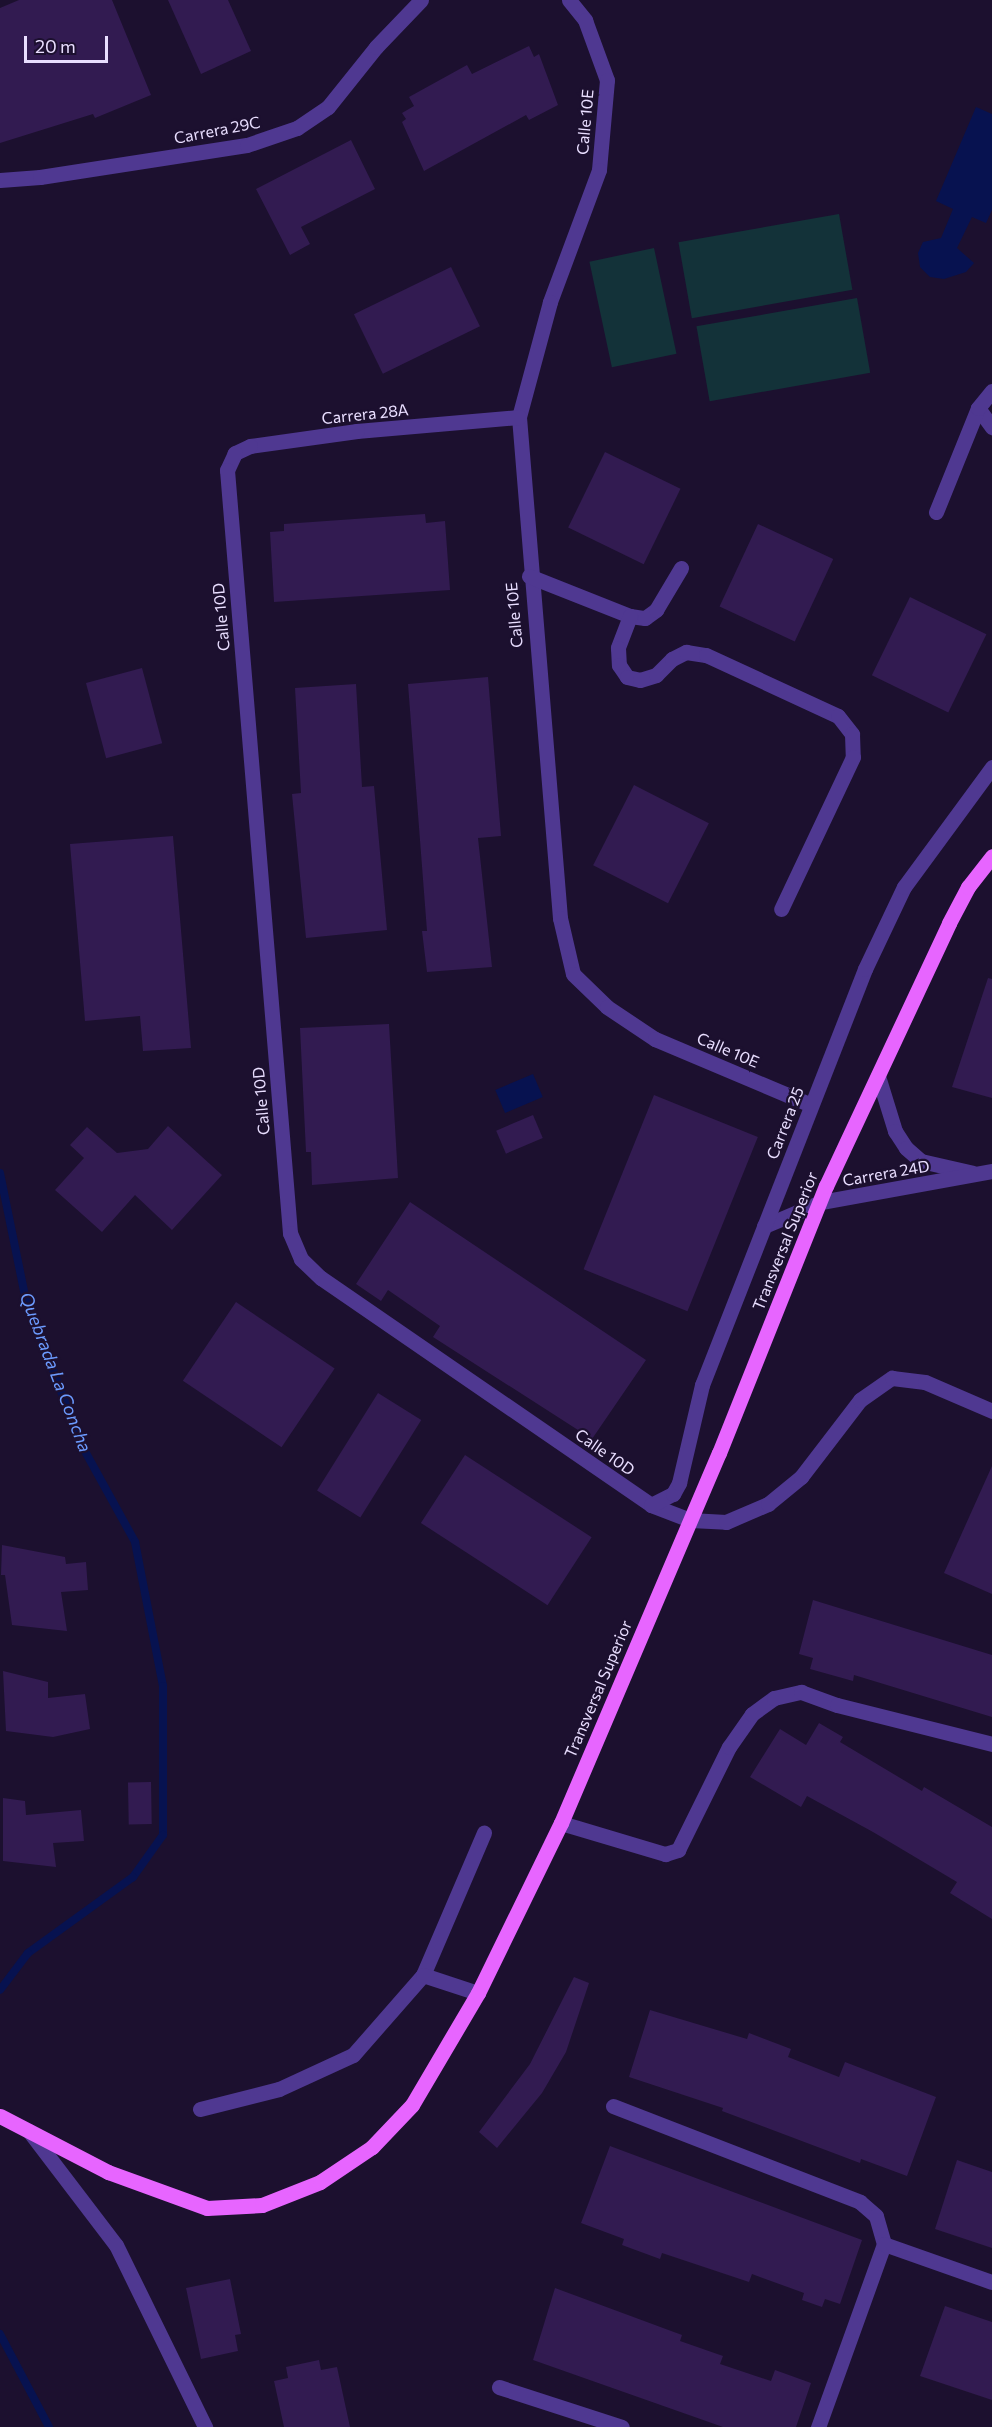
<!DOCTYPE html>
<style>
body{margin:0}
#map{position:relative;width:992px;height:2427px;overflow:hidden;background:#1c102f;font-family:Commissioner,sans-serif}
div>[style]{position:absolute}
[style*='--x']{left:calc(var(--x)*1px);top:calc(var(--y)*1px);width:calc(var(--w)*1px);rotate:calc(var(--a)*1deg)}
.green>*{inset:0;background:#133239;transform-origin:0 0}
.water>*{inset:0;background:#071250;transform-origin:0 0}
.stream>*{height:8px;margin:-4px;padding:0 4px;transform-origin:4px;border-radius:4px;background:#071250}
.building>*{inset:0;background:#321b51;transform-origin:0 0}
.minor>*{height:15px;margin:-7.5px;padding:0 7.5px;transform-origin:7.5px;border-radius:7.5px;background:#4f3891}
.major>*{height:15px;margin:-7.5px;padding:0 7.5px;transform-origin:7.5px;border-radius:7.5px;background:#e765ff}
span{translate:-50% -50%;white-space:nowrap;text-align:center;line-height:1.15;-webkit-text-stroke:4.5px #1c102f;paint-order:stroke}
.street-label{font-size:16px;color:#e9deff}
.water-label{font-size:18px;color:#6c9bff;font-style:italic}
.scale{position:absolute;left:24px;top:36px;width:84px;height:27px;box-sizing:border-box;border:3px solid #e9deff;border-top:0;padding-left:8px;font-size:18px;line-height:21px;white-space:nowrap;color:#e9deff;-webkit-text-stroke:4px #1c102f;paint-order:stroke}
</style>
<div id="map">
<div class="green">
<i style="left:839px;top:214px;width:77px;height:163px;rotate:80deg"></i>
<i style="left:654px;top:248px;width:108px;height:66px;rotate:78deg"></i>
<i style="left:857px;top:298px;width:76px;height:163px;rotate:80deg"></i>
</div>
<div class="water">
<i style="clip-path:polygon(976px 107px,992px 114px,992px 210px,986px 223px,972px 217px,957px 248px,974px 263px,966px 272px,944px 279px,930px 277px,920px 267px,918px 253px,923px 242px,941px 238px,953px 209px,936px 201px)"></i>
<i style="left:533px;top:1074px;width:25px;height:41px;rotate:67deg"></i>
</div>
<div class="stream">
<i style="--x:0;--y:1173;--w:126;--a:78.5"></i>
<i style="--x:25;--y:1296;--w:158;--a:69.3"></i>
<i style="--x:81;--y:1444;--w:112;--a:61.1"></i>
<i style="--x:135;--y:1542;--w:147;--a:79"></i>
<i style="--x:163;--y:1686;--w:149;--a:90"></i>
<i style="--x:163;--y:1835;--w:52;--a:125.5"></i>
<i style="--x:133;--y:1877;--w:130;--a:144.1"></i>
<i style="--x:28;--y:1953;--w:46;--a:127.1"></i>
<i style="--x:0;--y:2334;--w:105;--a:62.2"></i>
</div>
<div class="building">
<i style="clip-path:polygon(19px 0,112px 0,151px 95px,95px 118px,93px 114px,0 143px,0 8px)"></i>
<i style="clip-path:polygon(168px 0,228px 0,251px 51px,201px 74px)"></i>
<i style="clip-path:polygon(529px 46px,534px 57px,539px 54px,558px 105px,529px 120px,526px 115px,424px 171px,402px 122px,406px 119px,402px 113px,414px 106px,409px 97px,467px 65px,472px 74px)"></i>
<i style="clip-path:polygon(351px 140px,375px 189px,301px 227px,310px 244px,290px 255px,256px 189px)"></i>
<i style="left:451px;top:267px;width:66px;height:108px;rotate:64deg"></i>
<i style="left:605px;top:452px;width:84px;height:84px;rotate:26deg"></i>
<i style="clip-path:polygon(425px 514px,426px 523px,445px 521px,450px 590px,274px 602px,270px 532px,284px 531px,284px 524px)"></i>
<i style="left:758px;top:524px;width:83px;height:91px;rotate:25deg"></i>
<i style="left:910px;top:597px;width:85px;height:87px;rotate:26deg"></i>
<i style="left:142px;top:668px;width:78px;height:58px;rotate:75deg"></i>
<i style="clip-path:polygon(488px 677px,501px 836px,478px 838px,492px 967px,427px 972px,422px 931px,427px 931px,408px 684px)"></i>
<i style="clip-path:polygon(356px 684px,362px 787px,374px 786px,387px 930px,306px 938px,292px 794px,301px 793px,295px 688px)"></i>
<i style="left:634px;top:785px;width:84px;height:90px;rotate:27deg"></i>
<i style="clip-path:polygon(173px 836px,191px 1048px,143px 1051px,140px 1016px,85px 1021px,70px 844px)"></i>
<i style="clip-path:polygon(988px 978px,992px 979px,992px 1098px,952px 1087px)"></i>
<i style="clip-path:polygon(389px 1024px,398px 1178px,312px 1185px,311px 1152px,306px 1152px,300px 1028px)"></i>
<i style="left:654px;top:1095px;width:112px;height:188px;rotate:22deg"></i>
<i style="left:533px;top:1115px;width:25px;height:40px;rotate:67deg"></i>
<i style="clip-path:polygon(168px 1126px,222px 1175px,172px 1230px,135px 1195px,102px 1232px,55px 1190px,84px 1158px,70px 1145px,87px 1127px,117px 1153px,148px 1149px)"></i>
<i style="clip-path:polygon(410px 1202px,646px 1360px,592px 1439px,433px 1337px,440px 1326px,388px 1290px,381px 1301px,356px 1284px)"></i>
<i style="left:236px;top:1302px;width:119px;height:95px;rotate:34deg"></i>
<i style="left:378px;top:1393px;width:51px;height:115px;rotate:32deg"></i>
<i style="left:465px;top:1455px;width:151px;height:81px;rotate:33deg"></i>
<i style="clip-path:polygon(992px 1466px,992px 1594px,944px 1573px)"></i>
<i style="clip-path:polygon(2px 1545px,65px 1557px,66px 1564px,86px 1562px,88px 1590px,61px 1592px,67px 1631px,12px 1625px,5px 1575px,1px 1575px)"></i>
<i style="clip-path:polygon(813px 1600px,992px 1655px,992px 1717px,854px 1675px,853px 1681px,810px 1669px,813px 1658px,799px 1654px)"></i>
<i style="clip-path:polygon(3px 1671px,48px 1682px,48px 1698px,85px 1694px,90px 1729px,53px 1737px,6px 1731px)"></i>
<i style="clip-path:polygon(819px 1723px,843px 1737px,840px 1742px,922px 1791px,924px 1787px,992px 1827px,992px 1919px,950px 1893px,957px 1882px,873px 1832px,807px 1796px,801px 1807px,750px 1777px,780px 1729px,806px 1745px)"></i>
<i style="left:151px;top:1782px;width:42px;height:23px;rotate:89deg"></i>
<i style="clip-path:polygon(3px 1798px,25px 1801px,26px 1815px,81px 1810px,84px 1841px,53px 1843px,56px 1867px,3px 1861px)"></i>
<i style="clip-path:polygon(574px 1977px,589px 1983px,566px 2052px,542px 2093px,497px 2148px,479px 2132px,530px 2064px)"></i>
<i style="clip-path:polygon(650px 2010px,747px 2039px,749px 2033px,791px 2049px,788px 2057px,839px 2077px,845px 2062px,936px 2097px,907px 2176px,861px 2159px,860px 2163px,722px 2111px,723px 2108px,629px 2077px)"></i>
<i style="clip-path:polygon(610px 2146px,862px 2240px,840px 2304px,825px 2299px,822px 2307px,802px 2300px,804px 2293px,752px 2274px,749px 2282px,662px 2253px,660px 2259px,622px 2245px,624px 2239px,581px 2223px)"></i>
<i style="clip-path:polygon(957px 2160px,992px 2172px,992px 2248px,935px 2229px)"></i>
<i style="clip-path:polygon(230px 2279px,241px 2334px,235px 2335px,238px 2351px,201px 2359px,186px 2288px)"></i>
<i style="clip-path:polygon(555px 2288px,682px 2335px,680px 2341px,723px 2356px,720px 2364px,771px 2381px,775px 2370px,811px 2383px,796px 2427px,723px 2427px,533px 2360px)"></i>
<i style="clip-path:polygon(945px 2306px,992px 2322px,992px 2400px,920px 2376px)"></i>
<i style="clip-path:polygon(319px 2360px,321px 2370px,337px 2367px,350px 2427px,284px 2427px,274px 2381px,288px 2378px,286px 2367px)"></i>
</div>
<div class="minor">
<i style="--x:569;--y:0;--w:26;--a:51"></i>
<i style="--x:585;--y:20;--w:64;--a:69.9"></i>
<i style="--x:607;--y:80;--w:90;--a:95.1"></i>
<i style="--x:599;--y:170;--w:141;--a:110.4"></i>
<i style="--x:550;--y:302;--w:119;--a:105.1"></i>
<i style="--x:519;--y:417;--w:503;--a:85.32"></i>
<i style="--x:560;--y:918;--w:57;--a:76.9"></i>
<i style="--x:573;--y:974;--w:47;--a:44.1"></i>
<i style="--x:607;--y:1007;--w:58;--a:33.7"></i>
<i style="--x:655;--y:1039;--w:169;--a:22.9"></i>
<i style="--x:0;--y:180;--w:40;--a:-4.3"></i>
<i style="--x:40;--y:177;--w:209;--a:-8.8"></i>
<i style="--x:247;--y:145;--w:53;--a:-18.8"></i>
<i style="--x:297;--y:128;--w:37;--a:-34"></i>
<i style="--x:328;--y:107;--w:77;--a:-51.3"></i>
<i style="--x:376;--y:47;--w:65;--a:-46.2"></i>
<i style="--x:978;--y:408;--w:24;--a:54"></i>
<i style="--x:519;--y:417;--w:163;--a:175.1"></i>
<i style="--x:357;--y:431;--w:108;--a:172"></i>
<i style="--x:250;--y:446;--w:17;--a:155"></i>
<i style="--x:235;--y:453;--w:19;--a:115"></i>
<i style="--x:227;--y:470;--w:766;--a:85.28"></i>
<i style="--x:290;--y:1233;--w:28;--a:67"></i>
<i style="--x:301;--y:1259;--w:28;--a:44"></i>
<i style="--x:321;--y:1278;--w:401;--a:34.5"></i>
<i style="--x:651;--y:1505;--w:42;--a:21"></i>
<i style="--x:690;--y:1520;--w:36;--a:3"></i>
<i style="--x:726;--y:1522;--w:46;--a:-23.2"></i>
<i style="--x:768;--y:1504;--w:43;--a:-39.3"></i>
<i style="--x:801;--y:1477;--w:97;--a:-52.5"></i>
<i style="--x:860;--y:1400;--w:39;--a:-35"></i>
<i style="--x:892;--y:1378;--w:33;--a:7"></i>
<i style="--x:925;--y:1382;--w:73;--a:23.4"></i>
<i style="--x:936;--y:512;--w:112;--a:-68"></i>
<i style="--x:978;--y:408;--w:22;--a:-51"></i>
<i style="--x:529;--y:576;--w:109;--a:21.6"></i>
<i style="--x:630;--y:616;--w:15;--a:8"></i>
<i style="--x:645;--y:618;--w:14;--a:-36"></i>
<i style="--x:656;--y:610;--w:49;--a:-59.2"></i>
<i style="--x:630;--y:616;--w:34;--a:111"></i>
<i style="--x:618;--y:648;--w:17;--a:87"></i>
<i style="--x:619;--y:665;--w:14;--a:56"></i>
<i style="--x:627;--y:677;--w:13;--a:13"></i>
<i style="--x:640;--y:680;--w:17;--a:-17"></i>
<i style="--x:656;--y:675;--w:23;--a:-45"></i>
<i style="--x:672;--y:659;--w:16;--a:-27"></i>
<i style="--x:686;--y:652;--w:20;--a:9"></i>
<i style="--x:706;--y:655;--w:145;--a:24.8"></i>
<i style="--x:838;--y:716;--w:23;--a:52"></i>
<i style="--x:852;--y:734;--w:23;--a:88"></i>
<i style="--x:853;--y:757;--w:168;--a:115.3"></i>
<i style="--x:878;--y:1076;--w:58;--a:72.8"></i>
<i style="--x:895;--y:1131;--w:20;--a:57"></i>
<i style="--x:906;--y:1148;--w:20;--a:41"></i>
<i style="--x:921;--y:1161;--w:53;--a:13"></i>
<i style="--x:764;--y:1226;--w:62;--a:-22.8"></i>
<i style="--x:821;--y:1202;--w:174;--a:-10.3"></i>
<i style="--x:651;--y:1505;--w:25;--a:-27"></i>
<i style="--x:673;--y:1494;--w:13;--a:-61"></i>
<i style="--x:679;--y:1483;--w:101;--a:-76.8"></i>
<i style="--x:702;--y:1385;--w:447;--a:-68.6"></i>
<i style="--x:865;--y:969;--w:91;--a:-64.6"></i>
<i style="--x:904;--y:887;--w:149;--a:-53.7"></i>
<i style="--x:561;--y:1823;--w:109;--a:16.6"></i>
<i style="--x:665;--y:1854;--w:14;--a:-17"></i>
<i style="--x:678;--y:1850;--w:115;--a:-63.7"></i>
<i style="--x:729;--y:1747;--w:40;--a:-55.1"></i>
<i style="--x:752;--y:1714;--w:27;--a:-36"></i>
<i style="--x:774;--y:1698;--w:28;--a:-13"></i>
<i style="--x:801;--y:1692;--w:38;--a:20"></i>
<i style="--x:837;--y:1705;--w:160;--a:14.1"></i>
<i style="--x:423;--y:1975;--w:155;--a:-66.8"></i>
<i style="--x:613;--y:2106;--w:265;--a:21.2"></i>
<i style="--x:860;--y:2202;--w:21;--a:41"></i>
<i style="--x:876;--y:2216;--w:29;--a:74"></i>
<i style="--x:884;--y:2244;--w:195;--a:109.8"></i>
<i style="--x:200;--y:2109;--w:81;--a:-14.2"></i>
<i style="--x:279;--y:2089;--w:81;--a:-24.7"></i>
<i style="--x:353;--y:2055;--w:106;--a:-48.8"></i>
<i style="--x:423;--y:1975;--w:58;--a:18.1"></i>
<i style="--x:29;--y:2131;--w:143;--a:52.7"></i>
<i style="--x:116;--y:2245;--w:203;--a:63.9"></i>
<i style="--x:884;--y:2244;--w:114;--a:19.4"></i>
<i style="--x:499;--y:2387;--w:129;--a:18"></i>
</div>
<div class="major">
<i style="--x:0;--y:2116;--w:122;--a:27.4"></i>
<i style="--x:108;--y:2172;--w:105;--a:20"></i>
<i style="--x:207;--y:2208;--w:55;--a:-3.1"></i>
<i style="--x:262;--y:2205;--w:62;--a:-21.6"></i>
<i style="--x:320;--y:2182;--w:63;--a:-33.9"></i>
<i style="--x:372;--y:2147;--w:58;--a:-46.4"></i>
<i style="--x:412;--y:2105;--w:130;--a:-59.5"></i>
<i style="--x:478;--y:1993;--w:189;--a:-64"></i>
<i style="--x:561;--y:1823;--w:402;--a:-66.9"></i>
<i style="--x:719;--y:1453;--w:288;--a:-68.2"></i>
<i style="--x:826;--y:1186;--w:290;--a:-64.9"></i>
<i style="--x:949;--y:923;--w:41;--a:-62.2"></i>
<i style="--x:968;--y:887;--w:39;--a:-52"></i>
</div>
<div class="street-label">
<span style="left:585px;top:122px;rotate:-85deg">Calle 10E</span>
<span style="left:217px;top:130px;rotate:-11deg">Carrera 29C</span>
<span style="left:365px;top:414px;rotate:-6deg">Carrera 28A</span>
<span style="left:514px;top:615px;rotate:-95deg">Calle 10E</span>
<span style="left:221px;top:617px;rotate:-95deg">Calle 10D</span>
<span style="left:728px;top:1050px;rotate:23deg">Calle 10E</span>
<span style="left:261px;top:1101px;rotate:-95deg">Calle 10D</span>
<span style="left:785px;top:1123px;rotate:-69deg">Carrera 25</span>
<span style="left:886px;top:1173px;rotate:-10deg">Carrera 24D</span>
<span style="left:785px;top:1241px;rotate:-68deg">Transversal Superior</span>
<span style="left:605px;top:1452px;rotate:35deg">Calle 10D</span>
<span style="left:598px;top:1689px;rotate:-67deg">Transversal Superior</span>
</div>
<div class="water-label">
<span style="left:56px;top:1372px;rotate:69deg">Quebrada La Concha</span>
</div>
<div class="scale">20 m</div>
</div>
